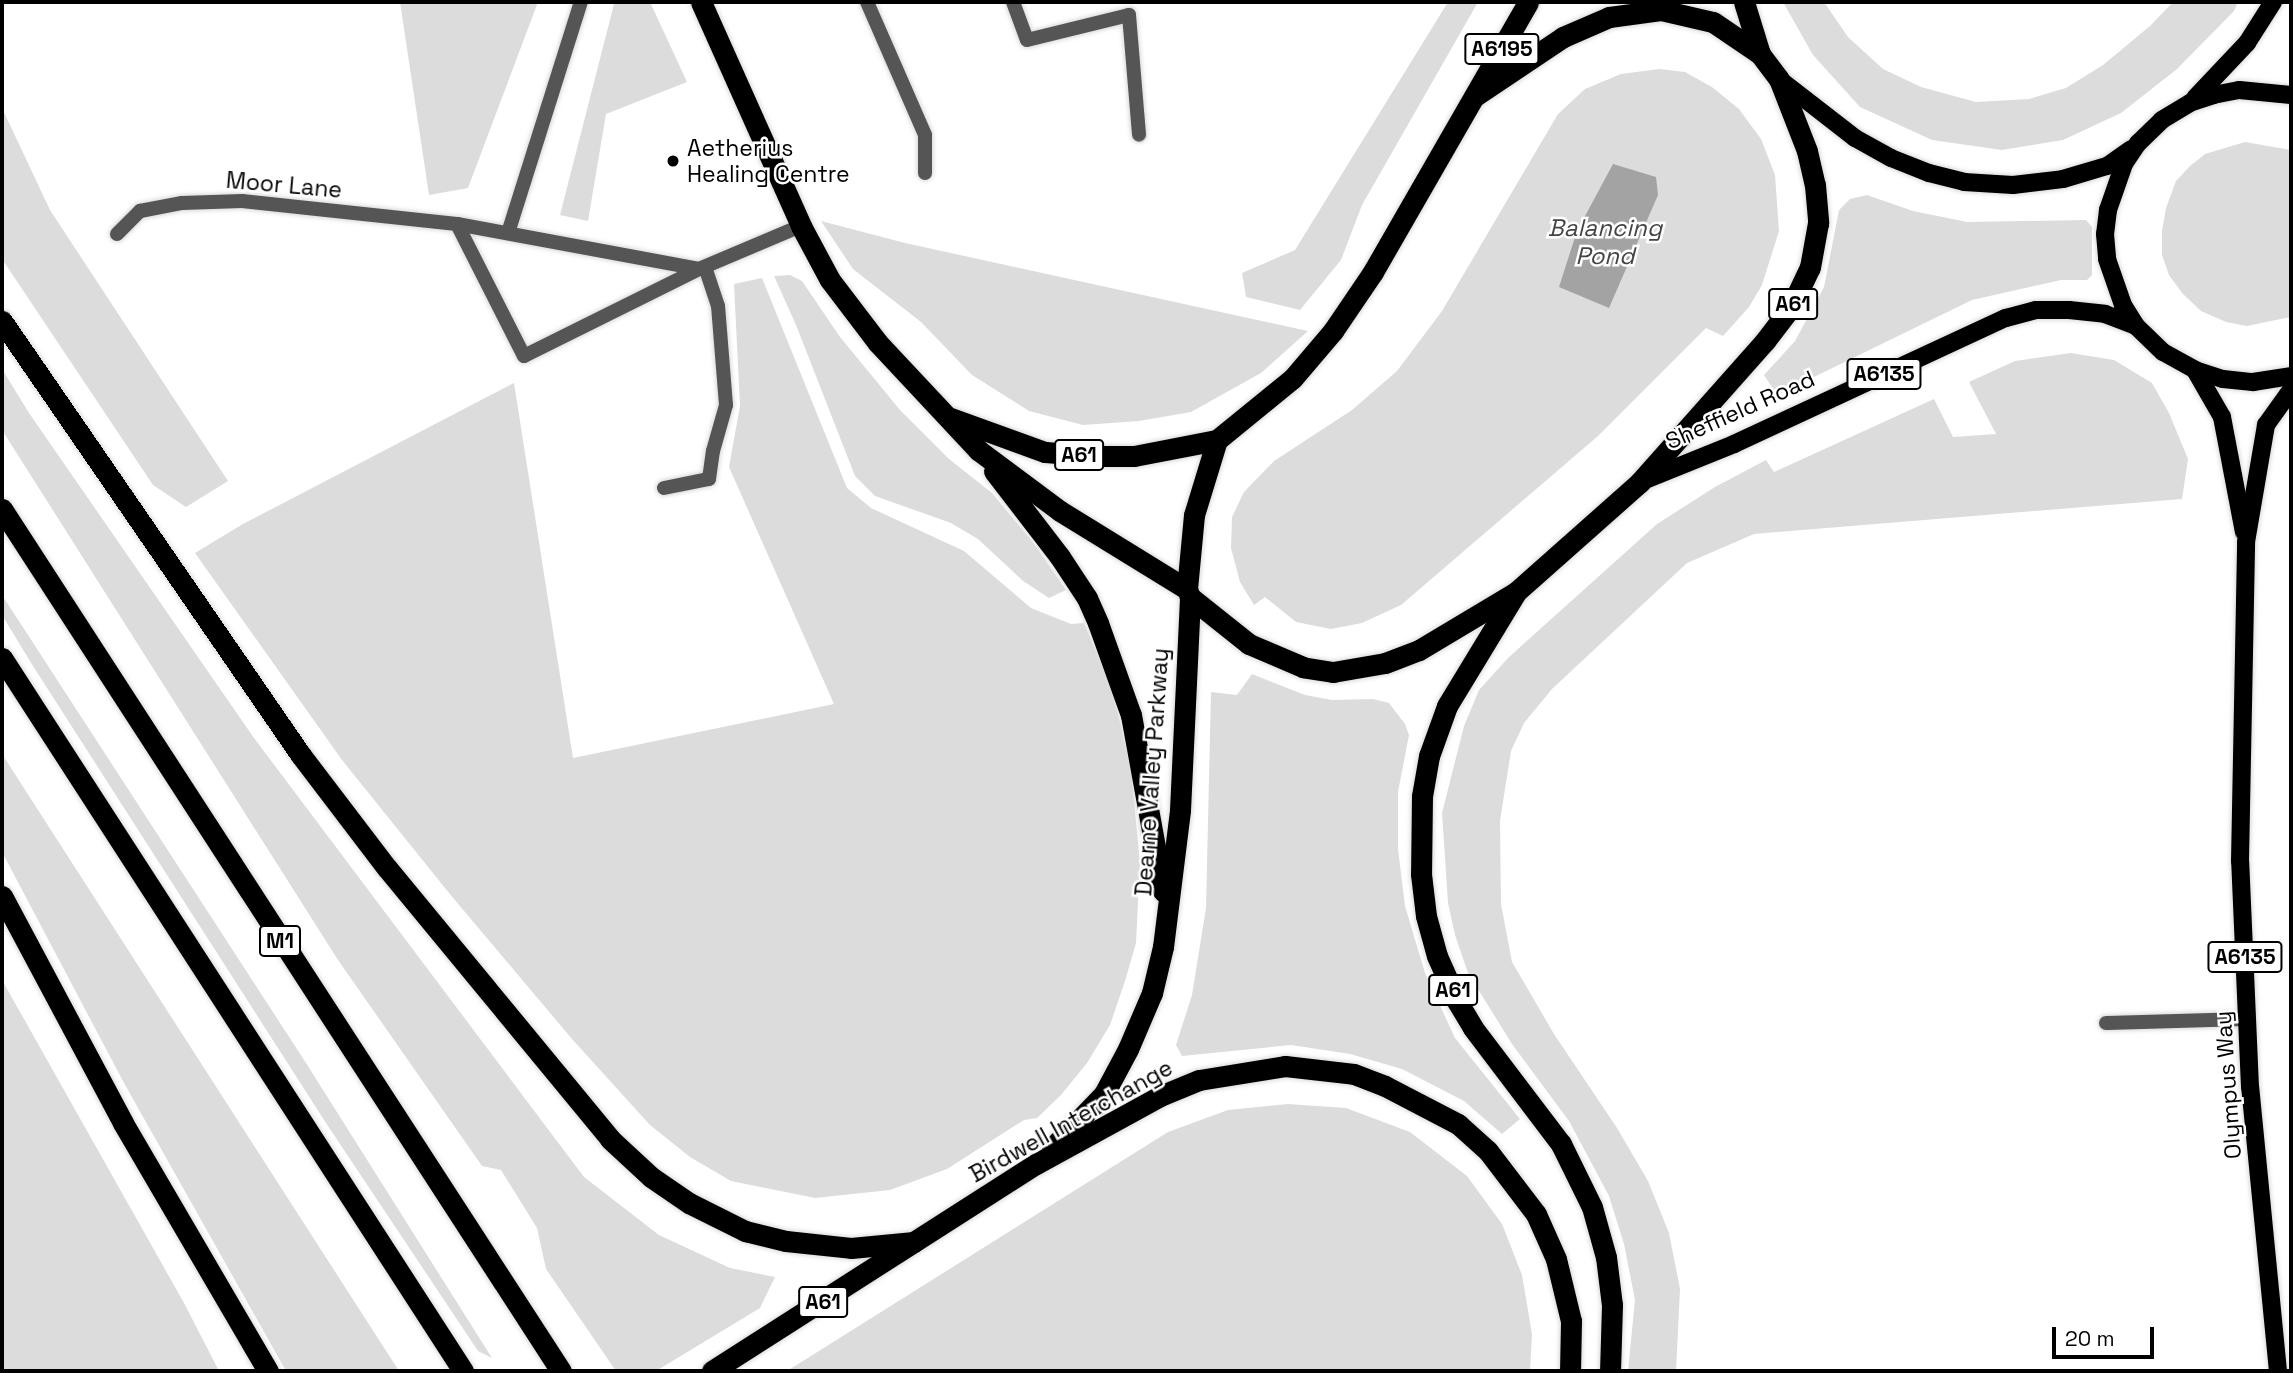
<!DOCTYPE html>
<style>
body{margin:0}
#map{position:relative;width:2293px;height:1373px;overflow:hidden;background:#fff;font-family:"Space Grotesk",sans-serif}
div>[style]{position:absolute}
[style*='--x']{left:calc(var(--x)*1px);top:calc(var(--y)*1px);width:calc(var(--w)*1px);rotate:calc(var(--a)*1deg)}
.green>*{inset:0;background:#dcdcdc}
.water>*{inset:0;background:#a3a3a3}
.roads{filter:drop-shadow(0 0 2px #dbdbdb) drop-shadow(0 0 2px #dbdbdb)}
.lane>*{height:14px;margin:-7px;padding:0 7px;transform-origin:7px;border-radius:7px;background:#555}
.street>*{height:14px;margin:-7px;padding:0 7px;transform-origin:7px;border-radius:7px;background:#555}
.primary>*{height:18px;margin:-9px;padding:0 9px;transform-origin:9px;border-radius:9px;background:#000}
.highway>*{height:21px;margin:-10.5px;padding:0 10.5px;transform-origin:10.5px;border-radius:10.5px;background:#000}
.dots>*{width:19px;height:19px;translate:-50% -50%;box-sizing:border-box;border:4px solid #fff;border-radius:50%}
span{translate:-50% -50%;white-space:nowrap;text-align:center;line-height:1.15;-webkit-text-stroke:5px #fff;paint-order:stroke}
.shield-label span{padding:2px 5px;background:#fff;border:2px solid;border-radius:5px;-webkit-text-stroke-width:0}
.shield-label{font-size:21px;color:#000;font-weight:700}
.poi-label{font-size:23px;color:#000}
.left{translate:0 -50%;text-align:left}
.street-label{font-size:23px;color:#000}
.water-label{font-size:24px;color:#444;font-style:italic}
.frame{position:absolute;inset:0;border:4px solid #000;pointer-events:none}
.scale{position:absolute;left:2052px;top:1327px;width:102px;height:32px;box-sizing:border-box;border:4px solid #000;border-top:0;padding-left:9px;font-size:21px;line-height:24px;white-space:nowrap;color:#000;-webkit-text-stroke:5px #fff;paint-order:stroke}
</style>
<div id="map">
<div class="green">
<i style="clip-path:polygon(400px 2px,538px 2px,468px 188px,429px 195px)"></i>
<i style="clip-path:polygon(621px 2px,650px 2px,687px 82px,606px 114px,588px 221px,560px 215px,614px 4px)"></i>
<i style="clip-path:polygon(1448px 2px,1478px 2px,1362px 205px,1341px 260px,1300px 310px,1246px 297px,1242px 273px,1295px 250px)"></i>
<i style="clip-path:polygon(1783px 2px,1824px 2px,1848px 37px,1883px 69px,1921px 87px,1976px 102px,2029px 99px,2066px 88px,2103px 65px,2150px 26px,2173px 2px,2238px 2px,2234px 11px,2177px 69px,2121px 113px,2063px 140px,2002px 150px,1932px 140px,1860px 107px,1813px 55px)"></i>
<i style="clip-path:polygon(1659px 69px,1685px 72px,1712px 87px,1739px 109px,1761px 139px,1775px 175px,1779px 231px,1762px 285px,1749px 307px,1723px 336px,1706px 328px,1598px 436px,1401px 605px,1362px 623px,1331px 629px,1296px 622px,1265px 597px,1254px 605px,1240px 582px,1231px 548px,1232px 517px,1244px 492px,1274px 461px,1352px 410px,1397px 371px,1442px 311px,1558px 114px,1585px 89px,1621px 74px)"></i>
<i style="clip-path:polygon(2px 108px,50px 210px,228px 481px,186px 507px,153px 485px,2px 259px)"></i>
<i style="clip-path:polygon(2245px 142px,2291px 150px,2291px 317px,2247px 326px,2226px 322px,2201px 311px,2182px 293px,2169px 275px,2162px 255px,2162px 231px,2166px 208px,2176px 181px,2190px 166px,2205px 154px)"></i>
<i style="clip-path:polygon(1867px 195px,1913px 211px,1967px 222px,2086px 220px,2092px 227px,2092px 275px,2087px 280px,2061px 280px,1972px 300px,1777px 395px,1764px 375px,1795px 341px,1824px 287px,1839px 210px,1850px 199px)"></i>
<i style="clip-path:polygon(821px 221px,905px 243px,1308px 331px,1261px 373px,1191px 412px,1139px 421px,1083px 425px,1029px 411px,972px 375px,921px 322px,853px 269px)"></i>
<i style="clip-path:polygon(790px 275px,802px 281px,840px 337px,900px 410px,949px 459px,992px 493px,1035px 545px,1066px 590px,1049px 598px,1023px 581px,978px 539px,951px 523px,875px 496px,855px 476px,796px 325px,774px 276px)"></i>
<i style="clip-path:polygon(762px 278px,847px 488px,871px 508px,964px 551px,1031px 608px,1071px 624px,1084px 623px,1112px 690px,1121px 727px,1131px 770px,1140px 863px,1136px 943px,1125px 981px,1110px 1025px,1087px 1063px,1061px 1095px,1037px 1118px,1024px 1120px,947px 1169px,890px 1190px,815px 1198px,731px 1181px,690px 1157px,650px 1125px,572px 1039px,449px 893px,342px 760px,195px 553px,243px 524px,514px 383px,573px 758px,834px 704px,729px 467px,740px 406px,734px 284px)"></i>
<i style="clip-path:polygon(2071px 353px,2114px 360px,2152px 383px,2169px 413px,2188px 459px,2182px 499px,1754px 534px,1687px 563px,1552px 689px,1524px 723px,1511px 751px,1500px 821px,1501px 904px,1512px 962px,1554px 1034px,1617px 1128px,1648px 1181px,1669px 1233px,1680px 1289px,1676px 1371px,1628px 1371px,1635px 1300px,1624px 1244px,1609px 1196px,1569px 1121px,1512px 1044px,1468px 973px,1455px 935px,1448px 903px,1442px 813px,1464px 726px,1479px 690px,1508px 658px,1657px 524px,1715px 487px,1766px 460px,1774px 472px,1934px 399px,1953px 437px,1996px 434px,1969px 382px,2015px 361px)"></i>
<i style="clip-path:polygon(2px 369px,29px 413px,254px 738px,584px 1177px,659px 1235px,730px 1268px,775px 1277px,760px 1308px,656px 1371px,616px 1371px,546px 1269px,537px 1228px,501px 1170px,482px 1166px,338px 960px,2px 430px)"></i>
<i style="clip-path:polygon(2px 595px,306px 1063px,492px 1358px,478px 1351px,326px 1123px,33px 666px,2px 615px)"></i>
<i style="clip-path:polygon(1252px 674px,1305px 695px,1332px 700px,1373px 699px,1389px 703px,1405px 724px,1409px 735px,1398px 792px,1398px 849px,1405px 906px,1425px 973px,1455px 1038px,1520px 1119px,1502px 1134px,1464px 1101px,1402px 1069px,1350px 1054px,1291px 1045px,1182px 1056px,1176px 1045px,1192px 995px,1206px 908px,1211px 692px,1237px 695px)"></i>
<i style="clip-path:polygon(2px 754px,399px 1371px,286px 1371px,124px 1083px,2px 852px)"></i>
<i style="clip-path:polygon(2px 980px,184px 1303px,219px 1371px,2px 1371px)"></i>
<i style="clip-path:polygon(1288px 1104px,1346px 1108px,1410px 1132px,1467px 1176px,1502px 1224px,1522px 1275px,1532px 1334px,1530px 1371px,787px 1371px,1168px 1132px,1228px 1110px)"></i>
</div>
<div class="water">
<i style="clip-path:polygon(1613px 164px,1656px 177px,1658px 195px,1609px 308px,1559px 287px,1577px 231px)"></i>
</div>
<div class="roads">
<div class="lane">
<i style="--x:867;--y:2;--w:145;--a:66.4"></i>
<i style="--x:925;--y:135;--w:38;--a:90"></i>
<i style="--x:1013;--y:2;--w:40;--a:69.8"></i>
<i style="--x:1027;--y:40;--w:105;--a:-13.8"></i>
<i style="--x:1129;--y:15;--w:120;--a:85.2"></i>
<i style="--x:508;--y:233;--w:242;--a:-72.5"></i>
<i style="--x:664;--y:488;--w:46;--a:-11.3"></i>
<i style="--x:709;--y:479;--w:28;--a:-82"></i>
<i style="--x:713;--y:451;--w:48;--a:-74.2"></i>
<i style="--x:726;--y:405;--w:99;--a:-94.6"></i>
<i style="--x:718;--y:306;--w:41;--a:-108.4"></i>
</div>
<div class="street">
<i style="--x:457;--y:224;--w:148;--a:63.1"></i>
<i style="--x:524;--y:356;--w:195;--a:-26.4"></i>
<i style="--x:117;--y:234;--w:33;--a:-45"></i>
<i style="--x:140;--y:211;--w:43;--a:-10.8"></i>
<i style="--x:182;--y:203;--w:60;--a:-1.9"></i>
<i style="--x:242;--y:201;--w:216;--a:6.1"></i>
<i style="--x:457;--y:224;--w:246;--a:10.5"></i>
<i style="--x:699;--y:269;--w:111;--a:-22.9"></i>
<i style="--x:2106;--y:1023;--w:141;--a:-1.6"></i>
</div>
<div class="primary">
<i style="--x:1779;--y:79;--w:96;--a:37.8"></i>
<i style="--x:1855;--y:138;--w:41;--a:29.1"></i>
<i style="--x:1891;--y:158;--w:41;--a:21.5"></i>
<i style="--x:1929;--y:173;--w:36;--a:14"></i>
<i style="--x:1964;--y:182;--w:49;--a:3.5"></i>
<i style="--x:2013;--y:185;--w:50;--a:-6.8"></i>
<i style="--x:2063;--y:179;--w:46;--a:-16.5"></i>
<i style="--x:2107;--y:166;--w:29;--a:-35"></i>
<i style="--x:2291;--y:95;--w:52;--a:-174.5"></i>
<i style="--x:2239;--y:90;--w:25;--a:169"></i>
<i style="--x:2214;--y:95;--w:25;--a:162"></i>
<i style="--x:2190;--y:103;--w:33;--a:149"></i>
<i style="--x:2162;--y:120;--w:33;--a:136"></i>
<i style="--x:2138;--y:143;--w:25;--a:124"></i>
<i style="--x:2124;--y:164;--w:49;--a:109.2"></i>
<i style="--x:2108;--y:210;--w:24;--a:97"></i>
<i style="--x:2105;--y:234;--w:25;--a:85"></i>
<i style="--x:2107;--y:259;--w:49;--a:70.8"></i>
<i style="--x:2123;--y:305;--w:25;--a:58"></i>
<i style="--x:2136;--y:326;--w:37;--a:44"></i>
<i style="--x:2163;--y:352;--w:37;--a:29"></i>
<i style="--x:2195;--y:370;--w:29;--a:18"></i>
<i style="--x:2223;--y:379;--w:30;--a:6"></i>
<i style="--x:2253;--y:382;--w:38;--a:-9"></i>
<i style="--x:2195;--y:98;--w:76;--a:-46.6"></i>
<i style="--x:2247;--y:43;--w:49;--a:-57.6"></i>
<i style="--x:2195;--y:370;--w:54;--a:60.1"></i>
<i style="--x:2222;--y:417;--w:117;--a:79.2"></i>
<i style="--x:1640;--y:482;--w:101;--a:-22"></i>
<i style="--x:1734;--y:444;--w:300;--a:-24.9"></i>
<i style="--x:2006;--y:318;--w:31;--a:-15"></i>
<i style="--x:2036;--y:310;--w:33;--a:0"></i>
<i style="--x:2069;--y:310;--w:36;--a:6"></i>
<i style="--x:2105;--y:314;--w:33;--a:21"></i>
<i style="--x:2278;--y:1371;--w:285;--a:-95.6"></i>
<i style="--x:2250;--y:1087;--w:226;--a:-92.5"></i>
<i style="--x:2240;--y:861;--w:319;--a:-88.9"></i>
<i style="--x:2246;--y:542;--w:119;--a:-80.3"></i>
<i style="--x:2266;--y:425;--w:43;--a:-54.5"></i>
</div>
<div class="highway">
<i style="--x:701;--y:2;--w:245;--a:65.9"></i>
<i style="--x:801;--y:226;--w:61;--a:61.8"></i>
<i style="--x:830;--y:280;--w:79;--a:52.7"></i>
<i style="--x:878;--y:343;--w:146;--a:46.9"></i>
<i style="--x:978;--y:450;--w:102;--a:36.6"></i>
<i style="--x:1060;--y:511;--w:149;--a:31.6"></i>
<i style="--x:1744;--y:2;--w:54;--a:72.9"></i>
<i style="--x:1475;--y:96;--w:106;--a:-33.8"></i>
<i style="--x:1563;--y:37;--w:50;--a:-23.5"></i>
<i style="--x:1609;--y:17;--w:52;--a:-7.7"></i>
<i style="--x:1661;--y:10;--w:53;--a:13"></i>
<i style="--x:1713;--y:22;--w:57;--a:34.2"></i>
<i style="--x:1760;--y:54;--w:31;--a:53"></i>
<i style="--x:1779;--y:79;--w:77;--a:68.7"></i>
<i style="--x:1807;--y:151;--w:35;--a:77"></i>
<i style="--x:1815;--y:185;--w:38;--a:85"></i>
<i style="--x:1818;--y:223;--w:45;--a:100.3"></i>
<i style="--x:1810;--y:267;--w:44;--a:115.4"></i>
<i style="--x:1791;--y:307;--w:43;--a:127.4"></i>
<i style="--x:1765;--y:341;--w:188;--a:131.6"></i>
<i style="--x:1640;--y:482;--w:166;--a:138.4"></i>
<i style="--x:1516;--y:592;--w:113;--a:149.1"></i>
<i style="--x:1419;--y:650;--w:36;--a:159"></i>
<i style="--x:1385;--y:663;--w:53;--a:170.2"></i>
<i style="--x:1333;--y:672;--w:30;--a:-171"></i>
<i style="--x:1303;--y:667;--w:59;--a:-156.9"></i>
<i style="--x:1249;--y:644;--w:75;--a:-141.5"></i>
<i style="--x:1190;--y:597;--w:9;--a:-111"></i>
<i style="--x:1187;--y:589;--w:74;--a:-84.6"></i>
<i style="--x:1194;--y:515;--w:78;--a:-73"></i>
<i style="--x:1217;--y:440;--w:98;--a:-39.2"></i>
<i style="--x:1293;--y:378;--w:62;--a:-49.6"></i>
<i style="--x:1333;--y:331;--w:71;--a:-55.9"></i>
<i style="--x:1373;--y:272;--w:311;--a:-60.1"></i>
<i style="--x:2;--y:321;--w:526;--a:55.46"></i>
<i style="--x:300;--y:754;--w:143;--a:52.7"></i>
<i style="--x:387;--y:868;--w:351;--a:50.5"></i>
<i style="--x:610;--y:1139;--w:56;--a:42.8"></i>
<i style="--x:651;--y:1177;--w:46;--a:34.4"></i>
<i style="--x:689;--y:1203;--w:63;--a:26.6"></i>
<i style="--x:745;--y:1231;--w:42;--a:13.7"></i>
<i style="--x:786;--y:1241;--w:65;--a:6.1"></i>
<i style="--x:851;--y:1248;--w:63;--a:-5.4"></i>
<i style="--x:951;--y:418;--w:100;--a:19.9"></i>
<i style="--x:1045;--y:452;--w:52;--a:4.4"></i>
<i style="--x:1097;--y:456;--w:37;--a:0"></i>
<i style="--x:1134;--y:456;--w:85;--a:-10.9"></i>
<i style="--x:994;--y:471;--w:108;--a:52.5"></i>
<i style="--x:1060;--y:557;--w:49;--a:56.6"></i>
<i style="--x:1087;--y:598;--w:27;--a:66"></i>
<i style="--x:1098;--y:623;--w:98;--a:70.3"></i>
<i style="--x:1131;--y:715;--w:179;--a:79.7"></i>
<i style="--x:2;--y:509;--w:1027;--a:57.04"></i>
<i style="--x:1515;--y:594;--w:131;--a:121.3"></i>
<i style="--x:1447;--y:706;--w:53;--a:109.8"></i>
<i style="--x:1429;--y:756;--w:41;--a:99.9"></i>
<i style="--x:1422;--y:796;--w:78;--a:90.7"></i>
<i style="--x:1421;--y:874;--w:42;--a:83.2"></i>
<i style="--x:1426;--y:916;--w:41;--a:74.6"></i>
<i style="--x:1437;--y:956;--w:49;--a:66"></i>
<i style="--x:1457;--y:1001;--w:31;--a:59"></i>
<i style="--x:1473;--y:1028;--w:146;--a:52.8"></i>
<i style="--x:1561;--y:1144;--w:70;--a:63.8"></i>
<i style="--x:1592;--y:1207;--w:52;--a:74.4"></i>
<i style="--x:1606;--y:1257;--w:48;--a:82.9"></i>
<i style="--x:1612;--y:1305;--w:66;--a:91.7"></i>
<i style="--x:2;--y:658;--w:849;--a:57.11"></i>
<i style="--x:2;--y:896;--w:257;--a:61.9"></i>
<i style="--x:123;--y:1123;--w:287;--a:59.7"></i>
<i style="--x:1052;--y:1148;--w:75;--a:-46.1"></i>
<i style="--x:1104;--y:1094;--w:51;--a:-61.9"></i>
<i style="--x:1128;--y:1049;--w:61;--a:-66.8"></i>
<i style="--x:1152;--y:993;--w:47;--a:-76.6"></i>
<i style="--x:1163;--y:947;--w:138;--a:-82.9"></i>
<i style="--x:1180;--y:810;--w:213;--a:-87.3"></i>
<i style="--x:712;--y:1371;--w:384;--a:-32.6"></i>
<i style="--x:1036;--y:1164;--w:141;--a:-28.7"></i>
<i style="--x:1160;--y:1096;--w:42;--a:-22.3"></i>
<i style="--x:1199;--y:1080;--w:87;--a:-9.2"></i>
<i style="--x:1285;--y:1066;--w:69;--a:6.6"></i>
<i style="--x:1354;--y:1074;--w:33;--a:21"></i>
<i style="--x:1385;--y:1086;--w:82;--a:27.5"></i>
<i style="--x:1458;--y:1124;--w:40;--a:42"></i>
<i style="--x:1488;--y:1151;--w:79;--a:52.7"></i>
<i style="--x:1536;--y:1214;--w:49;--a:66"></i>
<i style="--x:1556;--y:1259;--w:64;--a:76.4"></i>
<i style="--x:1571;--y:1321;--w:50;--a:91.1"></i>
</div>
</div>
<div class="dots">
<i style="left:673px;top:161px;background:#000"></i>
</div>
<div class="shield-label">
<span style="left:1502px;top:49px">A6195</span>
<span style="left:1793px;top:304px">A61</span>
<span style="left:1884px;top:374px">A6135</span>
<span style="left:1079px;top:455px">A61</span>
<span style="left:280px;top:941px">M1</span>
<span style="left:2245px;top:957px">A6135</span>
<span style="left:1453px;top:990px">A61</span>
<span style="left:823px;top:1302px">A61</span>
</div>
<div class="poi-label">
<span class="left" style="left:687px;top:161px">Aetherius<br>Healing Centre</span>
</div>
<div class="street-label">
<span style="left:284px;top:185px;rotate:5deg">Moor Lane</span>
<span style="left:1740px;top:410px;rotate:-24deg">Sheffield Road</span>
<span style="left:1152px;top:772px;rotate:-86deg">Dearne Valley Parkway</span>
<span style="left:2228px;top:1085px;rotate:-94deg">Olympus Way</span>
<span style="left:1071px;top:1121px;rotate:-29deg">Birdwell Interchange</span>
</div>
<div class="water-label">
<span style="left:1605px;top:242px">Balancing<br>Pond</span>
</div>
<div class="frame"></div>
<div class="scale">20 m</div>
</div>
